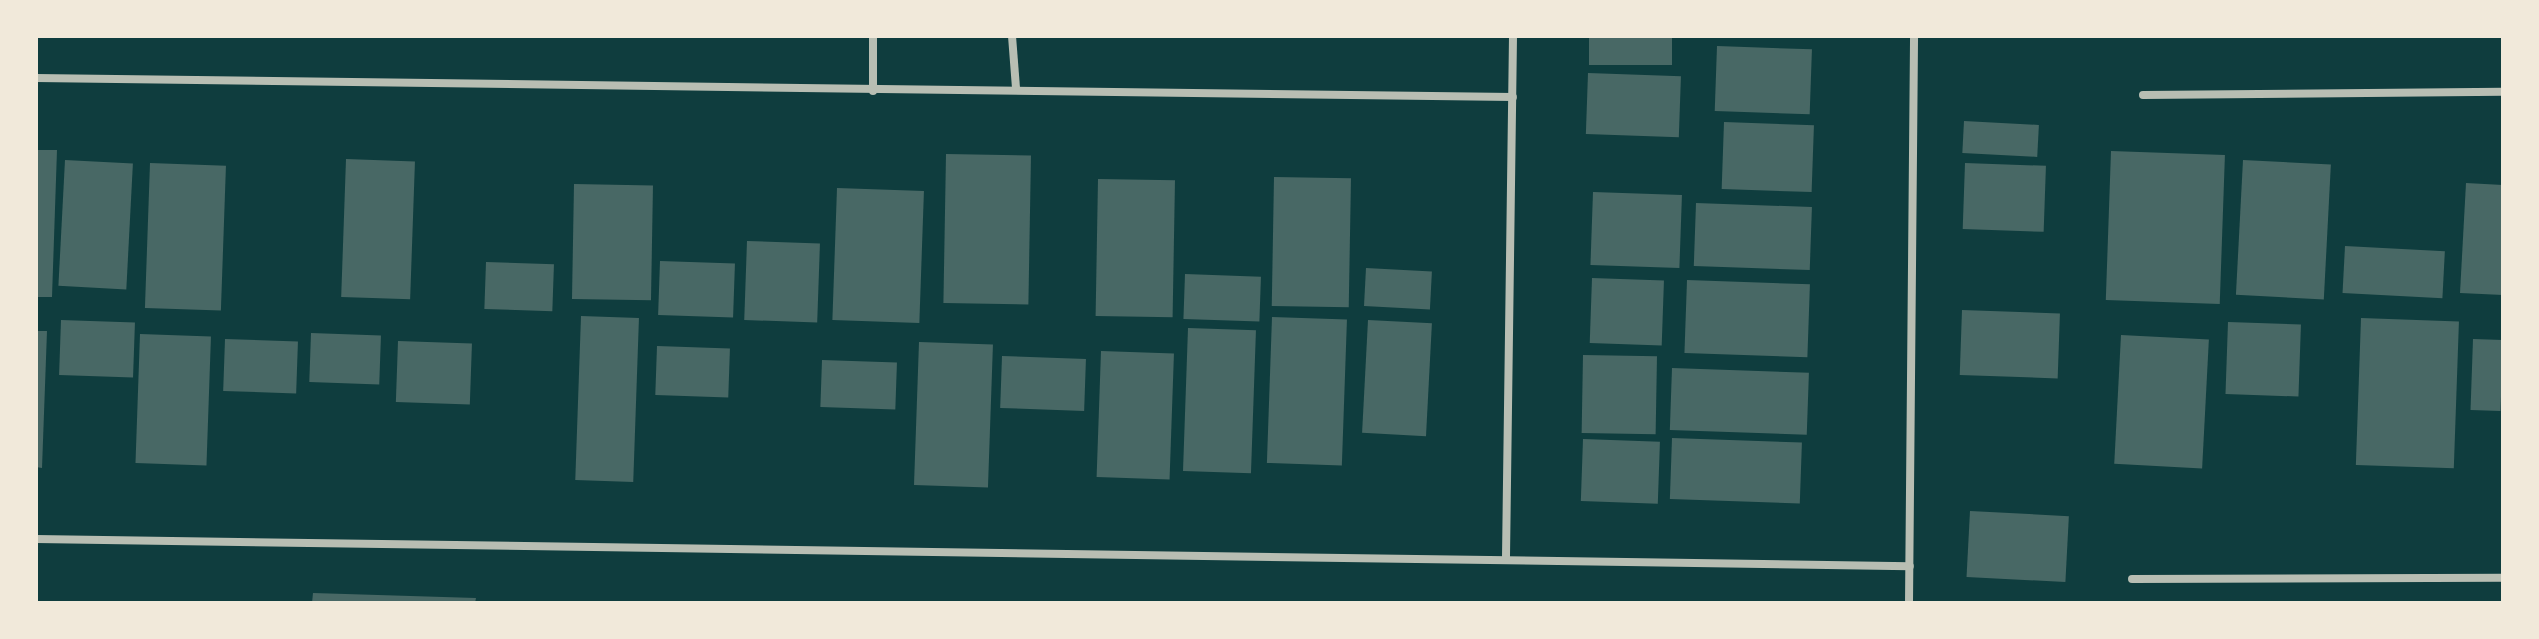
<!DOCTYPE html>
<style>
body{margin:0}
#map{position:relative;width:2539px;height:639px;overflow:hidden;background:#0f3d3e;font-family:"Exo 2",sans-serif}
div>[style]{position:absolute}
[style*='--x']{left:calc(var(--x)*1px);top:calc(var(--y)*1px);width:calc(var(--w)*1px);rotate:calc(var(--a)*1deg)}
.building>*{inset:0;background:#486865;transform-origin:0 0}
.minor>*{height:8px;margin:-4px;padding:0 4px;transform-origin:4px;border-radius:4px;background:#b8beb3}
span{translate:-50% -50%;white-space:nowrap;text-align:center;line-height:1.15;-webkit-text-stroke:7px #f1e9da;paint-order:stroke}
.frame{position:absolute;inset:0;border:38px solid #f1e9da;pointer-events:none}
</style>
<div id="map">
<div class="building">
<i style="left:1589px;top:36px;width:83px;height:29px"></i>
<i style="left:1717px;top:46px;width:95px;height:65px;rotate:2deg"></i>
<i style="left:1588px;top:73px;width:93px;height:61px;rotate:2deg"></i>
<i style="left:1964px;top:121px;width:75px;height:32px;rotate:3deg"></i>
<i style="left:1724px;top:122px;width:90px;height:67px;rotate:2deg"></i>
<i style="clip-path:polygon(36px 150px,57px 150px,52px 297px,36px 297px)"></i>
<i style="left:2111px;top:151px;width:114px;height:149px;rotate:2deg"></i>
<i style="left:946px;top:154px;width:85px;height:149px;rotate:1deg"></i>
<i style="left:346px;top:159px;width:69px;height:138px;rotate:2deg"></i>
<i style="left:65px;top:160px;width:68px;height:126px;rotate:3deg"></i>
<i style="left:2243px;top:160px;width:88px;height:135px;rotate:3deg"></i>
<i style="left:150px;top:163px;width:76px;height:145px;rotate:2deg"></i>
<i style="left:1965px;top:163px;width:81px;height:66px;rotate:2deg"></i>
<i style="left:1274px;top:177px;width:77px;height:129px;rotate:1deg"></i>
<i style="left:1098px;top:179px;width:77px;height:137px;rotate:1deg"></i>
<i style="clip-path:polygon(2466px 183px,2503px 185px,2503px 295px,2460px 293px)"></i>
<i style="left:574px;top:184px;width:79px;height:115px;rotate:1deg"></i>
<i style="left:837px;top:188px;width:87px;height:132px;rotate:2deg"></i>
<i style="left:1593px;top:192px;width:89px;height:73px;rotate:2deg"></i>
<i style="left:1696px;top:203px;width:116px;height:63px;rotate:2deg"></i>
<i style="left:747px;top:241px;width:73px;height:79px;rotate:2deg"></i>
<i style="left:2345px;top:246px;width:100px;height:47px;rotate:3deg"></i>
<i style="left:660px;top:261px;width:75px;height:54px;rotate:2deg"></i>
<i style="left:486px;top:262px;width:68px;height:47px;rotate:2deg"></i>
<i style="left:1366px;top:268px;width:66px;height:38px;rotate:3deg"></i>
<i style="left:1185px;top:274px;width:76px;height:45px;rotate:2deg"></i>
<i style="left:1592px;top:278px;width:72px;height:65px;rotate:2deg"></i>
<i style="left:1687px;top:280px;width:123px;height:73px;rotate:2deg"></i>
<i style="left:1962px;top:310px;width:98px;height:65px;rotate:2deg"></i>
<i style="left:581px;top:316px;width:58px;height:164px;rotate:2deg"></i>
<i style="left:1272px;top:317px;width:75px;height:146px;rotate:2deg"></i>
<i style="left:2361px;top:318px;width:98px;height:147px;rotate:2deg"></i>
<i style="left:61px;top:320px;width:74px;height:55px;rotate:2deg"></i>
<i style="left:1368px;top:320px;width:64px;height:113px;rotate:3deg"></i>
<i style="left:2228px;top:322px;width:73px;height:72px;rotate:2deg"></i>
<i style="left:1188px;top:328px;width:68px;height:143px;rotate:2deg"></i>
<i style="clip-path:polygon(36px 331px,47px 331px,42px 468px,36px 467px)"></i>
<i style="left:311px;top:333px;width:70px;height:49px;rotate:2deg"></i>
<i style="left:140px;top:334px;width:71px;height:129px;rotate:2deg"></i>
<i style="left:2121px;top:335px;width:88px;height:129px;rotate:3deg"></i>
<i style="left:225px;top:339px;width:73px;height:52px;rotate:2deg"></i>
<i style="left:2473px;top:339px;width:30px;height:71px;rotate:2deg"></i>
<i style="left:398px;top:341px;width:74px;height:61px;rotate:2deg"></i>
<i style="left:919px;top:342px;width:74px;height:143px;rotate:2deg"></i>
<i style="left:657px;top:346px;width:73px;height:49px;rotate:2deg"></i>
<i style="left:1101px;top:351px;width:73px;height:126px;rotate:2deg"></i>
<i style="left:1583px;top:355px;width:74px;height:78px;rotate:1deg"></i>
<i style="left:1002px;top:356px;width:84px;height:52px;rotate:2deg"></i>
<i style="left:822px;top:360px;width:75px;height:47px;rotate:2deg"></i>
<i style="left:1672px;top:368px;width:137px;height:62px;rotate:2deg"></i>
<i style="left:1672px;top:438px;width:130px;height:61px;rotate:2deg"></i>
<i style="left:1583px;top:439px;width:77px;height:62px;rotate:2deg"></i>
<i style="left:1970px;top:511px;width:99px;height:66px;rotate:3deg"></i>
<i style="clip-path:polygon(313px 593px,476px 598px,475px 603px,312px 603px)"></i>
</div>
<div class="minor">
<i style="--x:873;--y:36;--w:55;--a:90"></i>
<i style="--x:1012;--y:36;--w:52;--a:85.6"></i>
<i style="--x:36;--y:78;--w:1477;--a:0.74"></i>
<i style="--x:2143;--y:95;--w:360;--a:-0.5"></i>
<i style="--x:36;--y:539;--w:1874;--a:0.83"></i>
<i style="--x:1506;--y:557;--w:521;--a:-89.23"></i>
<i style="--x:2132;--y:579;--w:371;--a:-0.2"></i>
<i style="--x:1909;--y:603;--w:567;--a:-89.49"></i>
</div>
<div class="frame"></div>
</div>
